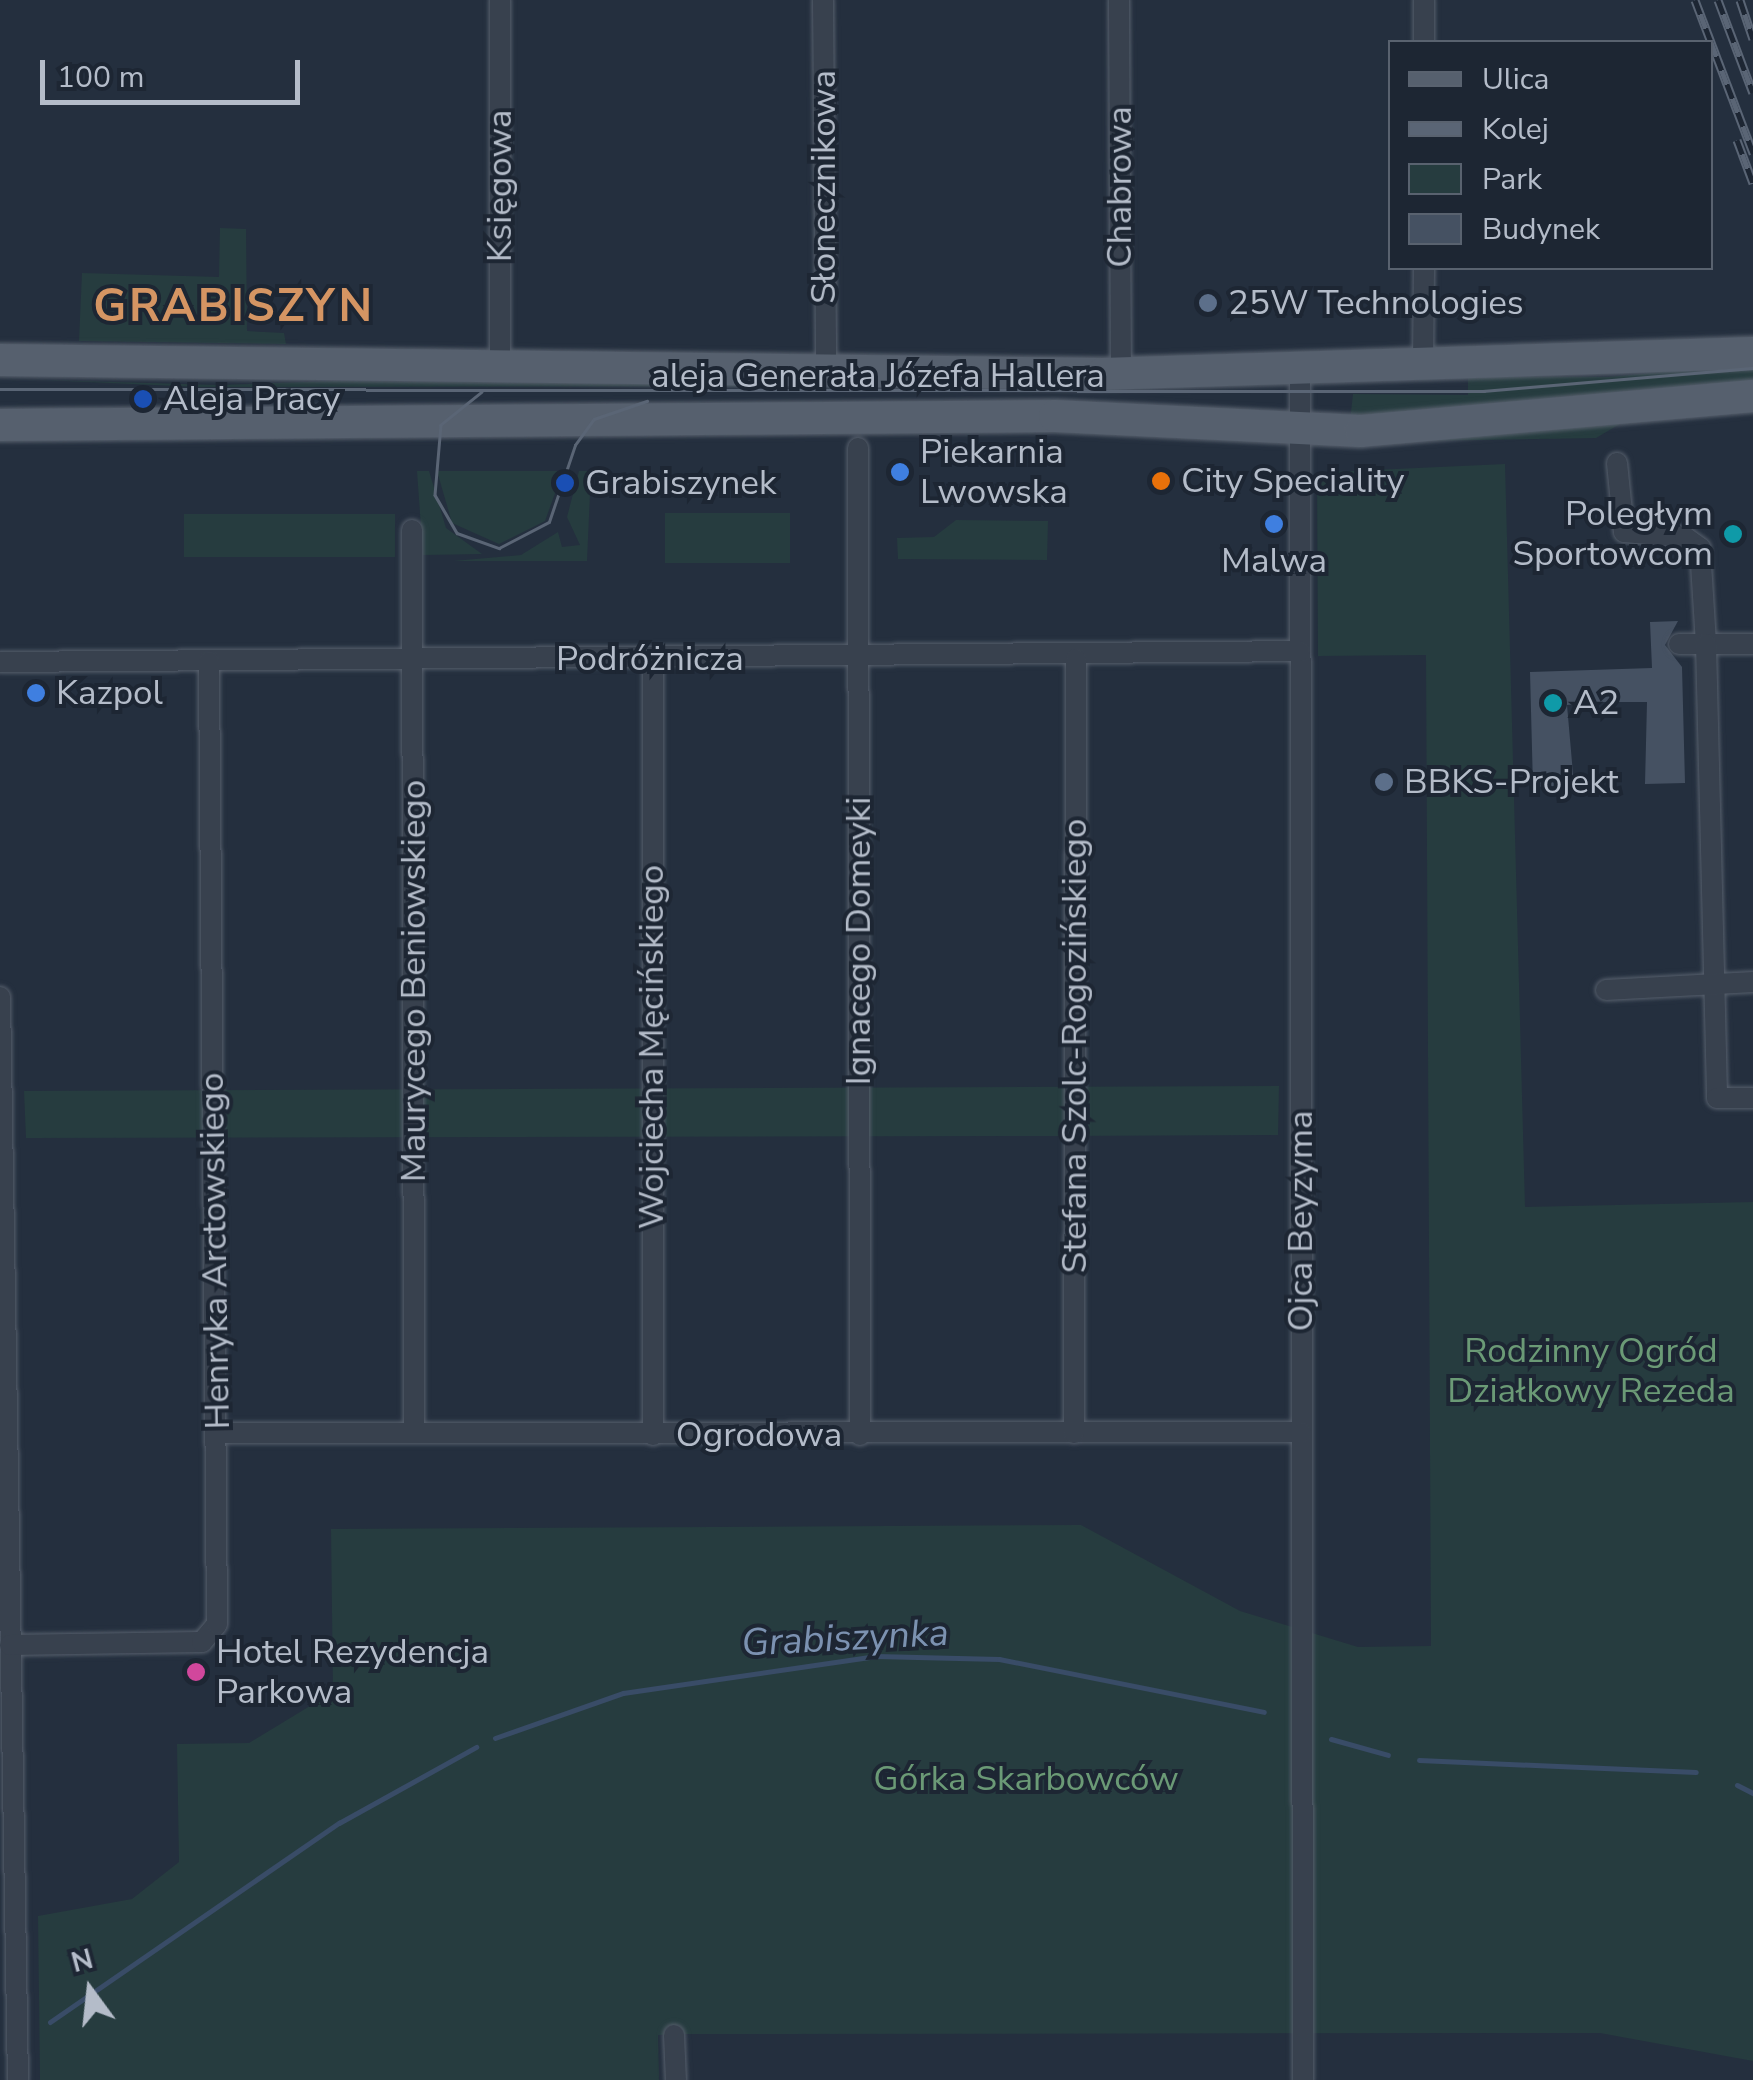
<!DOCTYPE html>
<meta charset="utf-8">
<style>
body{margin:0}
#map{position:relative;width:1753px;height:2080px;overflow:hidden;background:#242f3e;font-family:"Nunito Sans",sans-serif}
div>[style]{position:absolute}
[style*='--x']{left:calc(var(--x)*1px);top:calc(var(--y)*1px);width:calc(var(--w)*1px);rotate:calc(var(--a)*1deg)}
.green>*{inset:0;background:#263c3f;transform-origin:0 0}
.stream>*{height:5px;margin:-2.5px;padding:0 2.5px;transform-origin:2.5px;border-radius:2.5px;background:#394c67}
.building>*{inset:0;background:#455162}
.roads{filter:drop-shadow(0 0 2px #565f6c) drop-shadow(0 0 2px #565f6c)}
.minor>*{height:20px;margin:-10px;padding:0 10px;transform-origin:10px;border-radius:10px;background:#38414e}
.primary>*{height:32px;margin:-16px;padding:0 16px;transform-origin:16px;border-radius:16px;background:#56606e}
.tram>*{height:2.5px;margin:-1.25px;padding:0 1.25px;transform-origin:1.25px;border-radius:1.25px;background:#5a6575}
.rail>*{height:9px;margin-top:-4.5px;transform-origin:0;background:repeating-linear-gradient(90deg,#1d2633 0 15px,#5a6575 0 30px);box-sizing:border-box;border-block:2px solid #5a6575}
.dots>*{width:28px;height:28px;translate:-50% -50%;box-sizing:border-box;border:5px solid #1d2633;border-radius:50%}
span{translate:-50% -50%;white-space:nowrap;text-align:center;line-height:1.15;-webkit-text-stroke:8px #1d2633;paint-order:stroke}
.street-label{font-size:35px;color:#b4bcc9}
.poi-label{font-size:35px;color:#b4bcc9}
.left{translate:0 -50%;text-align:left}
.right{translate:-100% -50%;text-align:right}
.park-label{font-size:35px;color:#6b9a76}
.water-label{font-size:38px;color:#7c92b1;font-style:italic}
.district-label{font-size:45px;color:#d59563;font-weight:700;letter-spacing:2.5px}
.legend{position:absolute;left:1388px;top:40px;width:325px;height:230px;box-sizing:border-box;background:#1d2633;border:2px solid #59626f;margin:0;padding:12px 18px;list-style:none;font-size:30px;color:#b4bcc9}
.legend li{display:flex;align-items:center;gap:20px;height:50px}
.legend b{width:50px;border:2px solid #59626f}
.north{position:absolute;left:40px;top:1940px;width:100px;height:100px;-webkit-text-stroke:8px #1d2633;paint-order:stroke;rotate:345deg;font-size:28px;font-weight:700;line-height:40px;text-align:center;color:#b4bcc9}
.north::after{content:'';display:block;margin:auto;width:35px;height:45px;background:#b4bcc9;clip-path:polygon(50% 0,100% 100%,50% 72%,0 100%)}
.scale{position:absolute;left:40px;top:60px;width:260px;height:45px;box-sizing:border-box;border:5px solid #b4bcc9;border-top:0;padding-left:12px;font-size:30px;line-height:35px;white-space:nowrap;color:#b4bcc9;-webkit-text-stroke:8px #1d2633;paint-order:stroke}
</style>
<div id="map">
<div class="green">
<i style="clip-path:polygon(220px 228px,246px 229px,247px 331px,284px 333px,286px 344px,79px 341px,82px 273px,219px 277px)"></i>
<i style="clip-path:polygon(1753px 363px,1753px 389px,1350px 421px,1353px 394px,1468px 395px,1468px 376px,1608px 377px)"></i>
<i style="clip-path:polygon(43px 380px,220px 385px,334px 381px,929px 386px,198px 387px)"></i>
<i style="clip-path:polygon(1625px 421px,1596px 438px,1416px 441px)"></i>
<i style="clip-path:polygon(1505px 464px,1525px 1207px,1753px 1202px,1753px 2061px,1600px 2033px,684px 2034px,658px 2035px,659px 2080px,40px 2080px,38px 1916px,132px 1899px,179px 1862px,177px 1744px,249px 1743px,333px 1692px,331px 1529px,1081px 1525px,1240px 1611px,1358px 1647px,1431px 1646px,1426px 655px,1318px 656px,1317px 489px,1330px 472px)"></i>
<i style="clip-path:polygon(417px 471px,429px 471px,446px 528px,482px 554px,423px 555px)"></i>
<i style="clip-path:polygon(437px 471px,563px 471px,545px 521px,499px 544px,452px 523px)"></i>
<i style="clip-path:polygon(579px 471px,591px 471px,587px 561px,453px 561px,521px 555px,558px 532px,562px 547px,580px 545px,567px 517px)"></i>
<i style="left:665px;top:513px;width:125px;height:50px"></i>
<i style="left:395px;top:514px;width:43px;height:211px;rotate:90deg"></i>
<i style="clip-path:polygon(956px 520px,1048px 521px,1047px 560px,898px 559px,897px 538px,934px 537px)"></i>
<i style="clip-path:polygon(1279px 1086px,1278px 1135px,1060px 1136px,26px 1138px,24px 1091px)"></i>
</div>
<div class="stream">
<i style="--x:495;--y:1738;--w:136;--a:-19.4"></i>
<i style="--x:623;--y:1693;--w:256;--a:-8.3"></i>
<i style="--x:876;--y:1656;--w:123;--a:1.4"></i>
<i style="--x:999;--y:1659;--w:270;--a:11.3"></i>
<i style="--x:1331;--y:1739;--w:59;--a:15.7"></i>
<i style="--x:1419;--y:1760;--w:277;--a:2.5"></i>
<i style="--x:1737;--y:1785;--w:18;--a:27"></i>
<i style="--x:50;--y:2022;--w:351;--a:-34.6"></i>
<i style="--x:339;--y:1823;--w:157;--a:-29"></i>
</div>
<div class="building">
<i style="clip-path:polygon(1678px 621px,1665px 645px,1682px 667px,1685px 783px,1645px 784px,1647px 702px,1602px 702px,1567px 705px,1574px 785px,1533px 787px,1530px 672px,1652px 668px,1650px 622px)"></i>
</div>
<div class="roads">
<div class="minor">
<i style="--x:500;--y:0;--w:371;--a:90"></i>
<i style="--x:823;--y:0;--w:373;--a:89.5"></i>
<i style="--x:1119;--y:0;--w:373;--a:89.7"></i>
<i style="--x:1424;--y:42;--w:42;--a:-90"></i>
<i style="--x:1300;--y:362;--w:1718;--a:89.9"></i>
<i style="--x:1423;--y:362;--w:94;--a:-89.4"></i>
<i style="--x:858;--y:448;--w:987;--a:89.88"></i>
<i style="--x:1617;--y:463;--w:69;--a:84.2"></i>
<i style="--x:1624;--y:532;--w:61;--a:4.7"></i>
<i style="--x:1685;--y:537;--w:19;--a:36"></i>
<i style="--x:1700;--y:548;--w:96;--a:86.4"></i>
<i style="--x:1706;--y:644;--w:47;--a:0"></i>
<i style="--x:412;--y:530;--w:903;--a:89.87"></i>
<i style="--x:1679;--y:644;--w:27;--a:0"></i>
<i style="--x:1706;--y:644;--w:454;--a:88.6"></i>
<i style="--x:1717;--y:1098;--w:36;--a:0"></i>
<i style="--x:0;--y:662;--w:1300;--a:-0.48"></i>
<i style="--x:1606;--y:990;--w:147;--a:-3.1"></i>
<i style="--x:0;--y:997;--w:1083;--a:89.05"></i>
<i style="--x:217;--y:1433;--w:1084;--a:-0.05"></i>
<i style="--x:1074;--y:1433;--w:774;--a:-89.85"></i>
<i style="--x:653;--y:1435;--w:776;--a:-90"></i>
<i style="--x:10;--y:1645;--w:192;--a:-0.9"></i>
<i style="--x:202;--y:1642;--w:23;--a:-50"></i>
<i style="--x:217;--y:1624;--w:963;--a:-90.48"></i>
<i style="--x:674;--y:2035;--w:45;--a:87.5"></i>
</div>
<div class="primary">
<i style="--x:0;--y:360;--w:1102;--a:0.73"></i>
<i style="--x:1102;--y:374;--w:651;--a:-1.85"></i>
<i style="--x:0;--y:425;--w:1055;--a:-0.49"></i>
<i style="--x:1055;--y:416;--w:306;--a:2.8"></i>
<i style="--x:1361;--y:431;--w:394;--a:-5.1"></i>
</div>
</div>
<div class="tram">
<i style="--x:0;--y:389;--w:1484;--a:0.08"></i>
<i style="--x:1484;--y:391;--w:270;--a:-4.9"></i>
<i style="--x:482;--y:392;--w:53;--a:141.2"></i>
<i style="--x:441;--y:425;--w:70;--a:94.9"></i>
<i style="--x:435;--y:495;--w:44;--a:59.9"></i>
<i style="--x:457;--y:533;--w:45;--a:19.7"></i>
<i style="--x:499;--y:548;--w:56;--a:-27.5"></i>
<i style="--x:549;--y:522;--w:81;--a:-71.3"></i>
<i style="--x:575;--y:445;--w:32;--a:-54"></i>
<i style="--x:594;--y:419;--w:56;--a:-18.8"></i>
</div>
<div class="rail">
<i style="--x:1695;--y:0;--w:164;--a:69.2"></i>
<i style="--x:1718;--y:0;--w:99;--a:69.4"></i>
<i style="--x:1740;--y:0;--w:41;--a:71.6"></i>
<i style="--x:1737;--y:140;--w:46;--a:69.6"></i>
</div>
<div class="dots">
<i style="left:1208px;top:303px;background:#5c6f8a"></i>
<i style="left:143px;top:399px;background:#1a4fb4"></i>
<i style="left:900px;top:472px;background:#3f7fe0"></i>
<i style="left:1161px;top:481px;background:#e8710a"></i>
<i style="left:565px;top:483px;background:#1a4fb4"></i>
<i style="left:1274px;top:524px;background:#3f7fe0"></i>
<i style="left:1733px;top:534px;background:#0f9aa8"></i>
<i style="left:36px;top:693px;background:#3f7fe0"></i>
<i style="left:1553px;top:703px;background:#0f9aa8"></i>
<i style="left:1384px;top:782px;background:#5c6f8a"></i>
<i style="left:196px;top:1672px;background:#d1479c"></i>
</div>
<div class="street-label">
<span style="left:500px;top:186px;rotate:-90deg">Księgowa</span>
<span style="left:824px;top:187px;rotate:-90deg">Słonecznikowa</span>
<span style="left:1120px;top:187px;rotate:-90deg">Chabrowa</span>
<span style="left:878px;top:376px">aleja Generała Józefa Hallera</span>
<span style="left:650px;top:659px">Podróżnicza</span>
<span style="left:859px;top:941px;rotate:-90deg">Ignacego Domeyki</span>
<span style="left:414px;top:981px;rotate:-90deg">Maurycego Beniowskiego</span>
<span style="left:1075px;top:1046px;rotate:-90deg">Stefana Szolc-Rogozińskiego</span>
<span style="left:652px;top:1047px;rotate:-90deg">Wojciecha Męcińskiego</span>
<span style="left:1301px;top:1221px;rotate:-90deg">Ojca Beyzyma</span>
<span style="left:215px;top:1251px;rotate:-91deg">Henryka Arctowskiego</span>
<span style="left:759px;top:1435px">Ogrodowa</span>
</div>
<div class="poi-label">
<span class="left" style="left:1228px;top:303px">25W Technologies</span>
<span class="left" style="left:163px;top:399px">Aleja Pracy</span>
<span class="left" style="left:920px;top:472px">Piekarnia<br>Lwowska</span>
<span class="left" style="left:1181px;top:481px">City Speciality</span>
<span class="left" style="left:585px;top:483px">Grabiszynek</span>
<span class="right" style="left:1713px;top:534px">Poległym<br>Sportowcom</span>
<span style="left:1274px;top:561px">Malwa</span>
<span class="left" style="left:56px;top:693px">Kazpol</span>
<span class="left" style="left:1573px;top:703px">A2</span>
<span class="left" style="left:1404px;top:782px">BBKS-Projekt</span>
<span class="left" style="left:216px;top:1672px">Hotel Rezydencja<br>Parkowa</span>
</div>
<div class="park-label">
<span style="left:1591px;top:1371px">Rodzinny Ogród<br>Działkowy Rezeda</span>
<span style="left:1026px;top:1779px">Górka Skarbowców</span>
</div>
<div class="water-label">
<span style="left:845px;top:1638px;rotate:-3deg">Grabiszynka</span>
</div>
<div class="district-label">
<span style="left:234px;top:307px">GRABISZYN</span>
</div>
<ul class="legend">
<li><b style="height:12px;background:#56606e"></b>Ulica</li>
<li><b style="height:12px;background:#5a6575"></b>Kolej</li>
<li><b style="height:28px;background:#263c3f"></b>Park</li>
<li><b style="height:28px;background:#455162"></b>Budynek</li>
</ul>
<div class="north">N</div>
<div class="scale">100 m</div>
</div>
